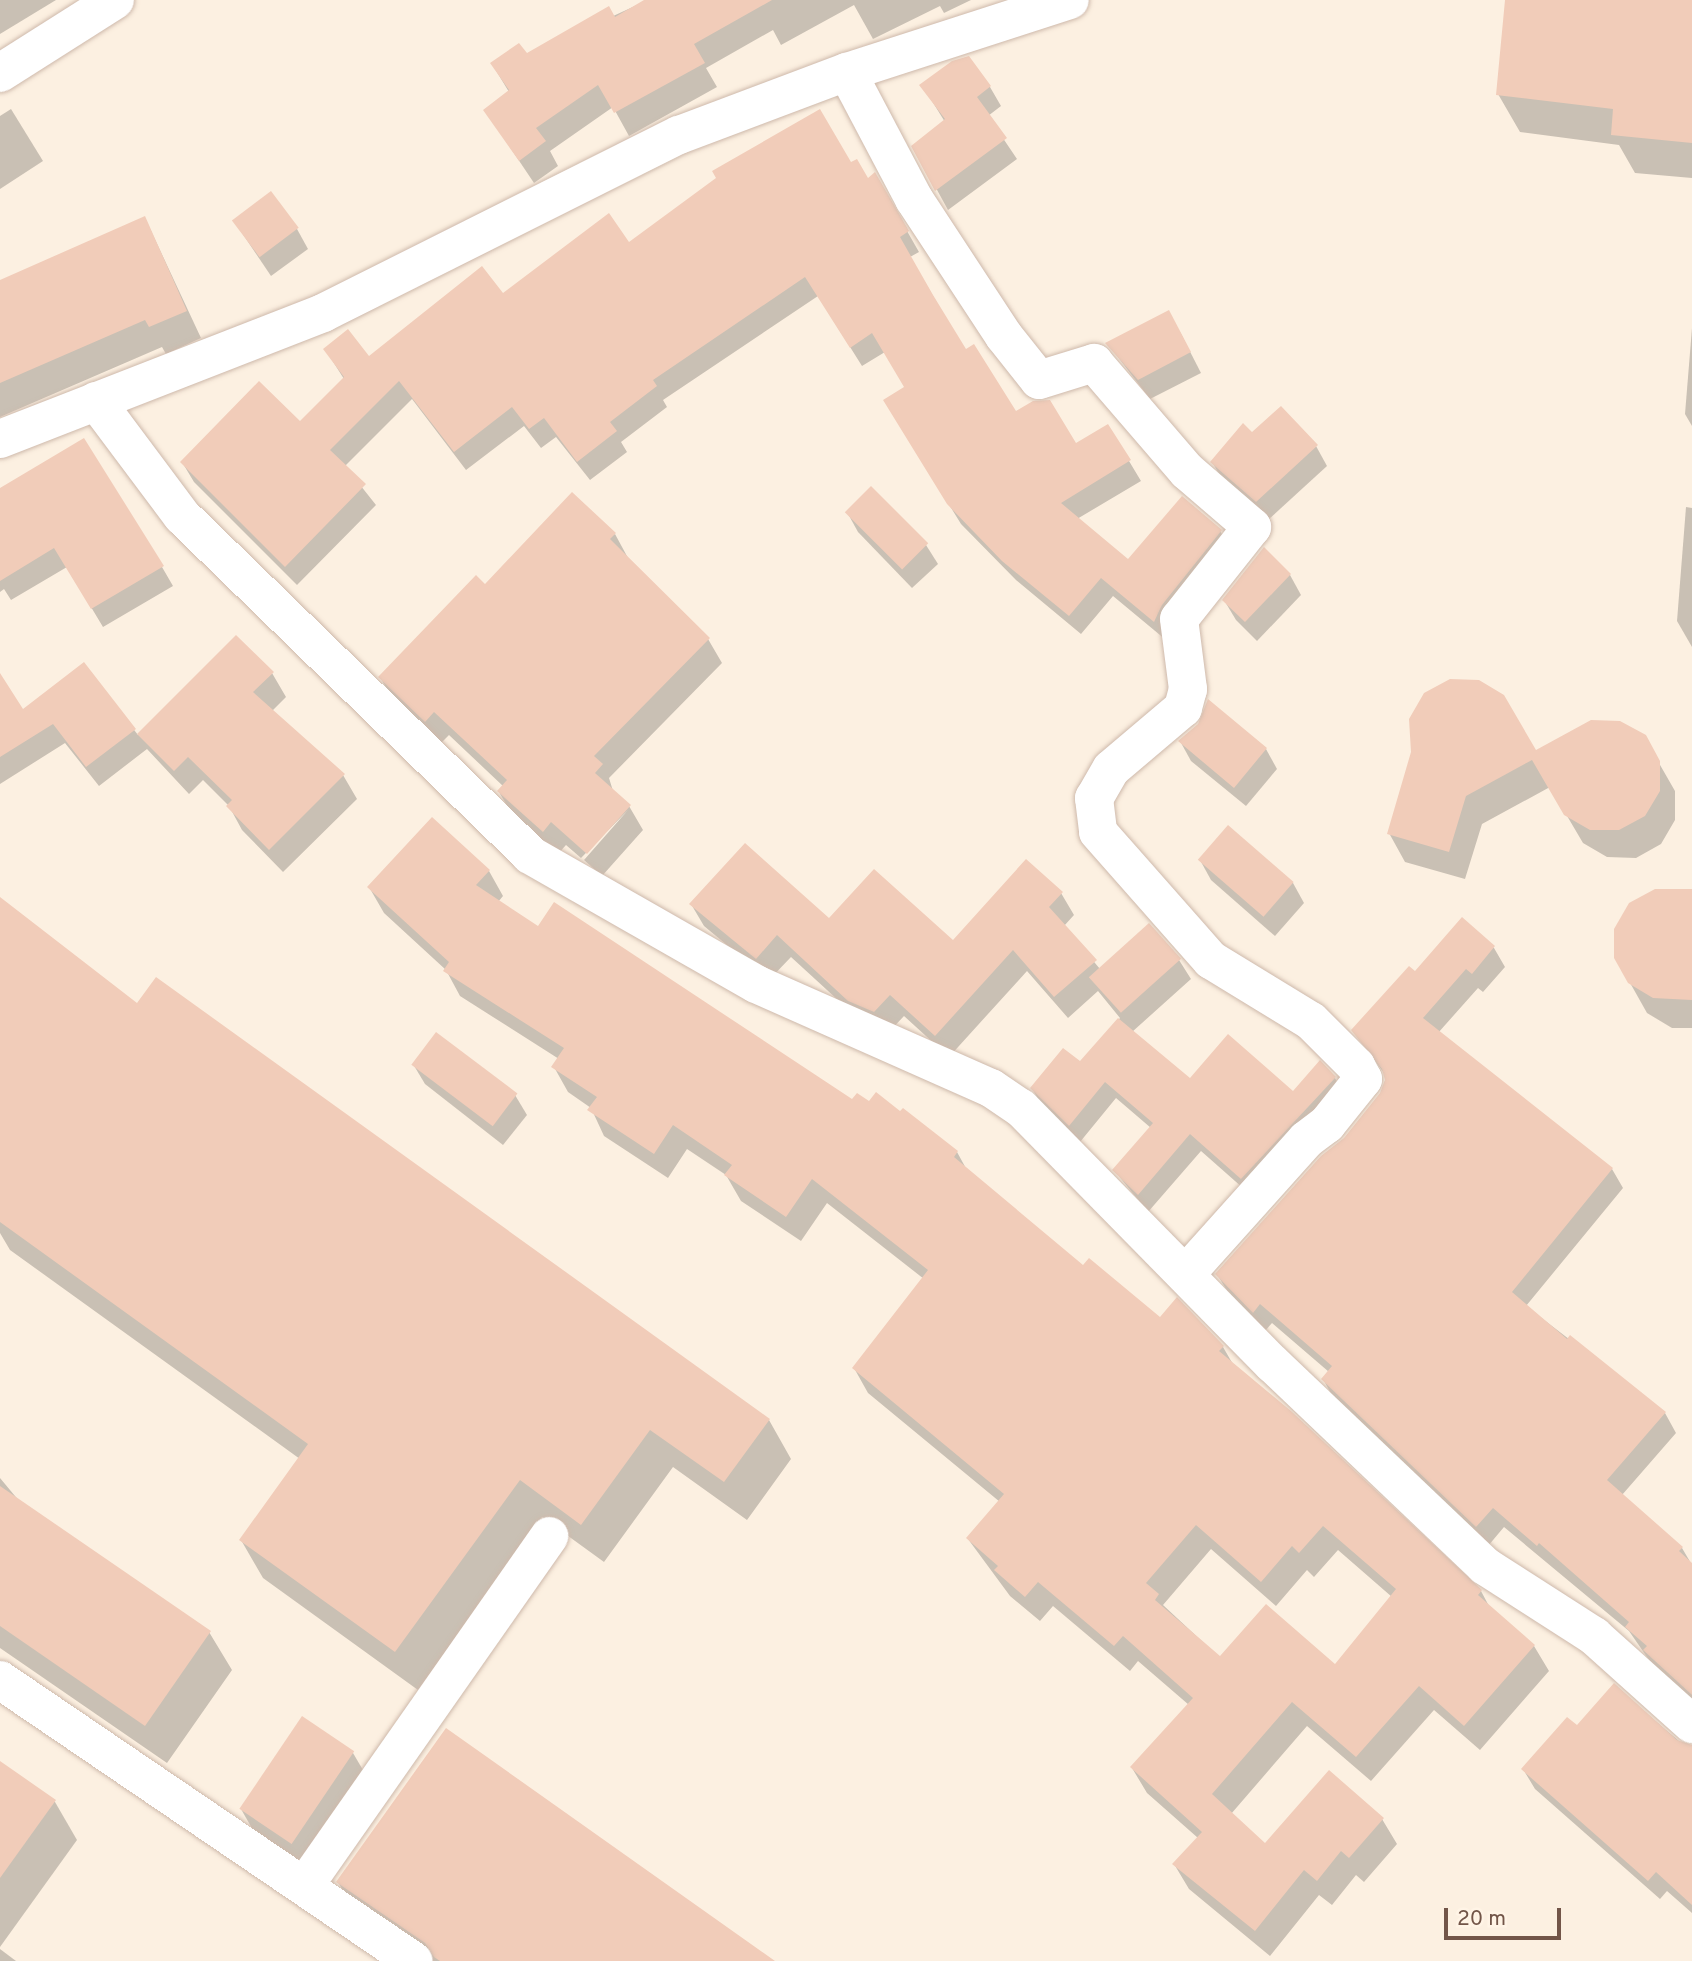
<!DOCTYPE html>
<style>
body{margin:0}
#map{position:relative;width:1692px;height:1961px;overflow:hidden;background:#fcf0e1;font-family:Overpass,sans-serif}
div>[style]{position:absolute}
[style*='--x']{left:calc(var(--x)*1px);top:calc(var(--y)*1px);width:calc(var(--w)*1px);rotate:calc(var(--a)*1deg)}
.shadow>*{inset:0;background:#0003}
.building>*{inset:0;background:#f1ccb9;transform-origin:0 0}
.roads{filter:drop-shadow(0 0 2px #ceb9ab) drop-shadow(0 0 2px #ceb9ab)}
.minor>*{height:38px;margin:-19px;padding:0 19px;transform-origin:19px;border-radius:19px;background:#fff}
span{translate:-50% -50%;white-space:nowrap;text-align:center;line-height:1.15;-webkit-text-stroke:6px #fff4e6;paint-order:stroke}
.scale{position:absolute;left:1444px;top:1908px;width:117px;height:32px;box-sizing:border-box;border:4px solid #725548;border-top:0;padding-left:9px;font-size:21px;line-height:24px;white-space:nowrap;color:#725548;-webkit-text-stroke:5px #fff4e6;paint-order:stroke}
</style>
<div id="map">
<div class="shadow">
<i style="clip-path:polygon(0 0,56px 0,0 34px)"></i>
<i style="clip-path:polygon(648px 0,971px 0,944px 13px,940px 6px,873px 39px,854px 5px,781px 45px,773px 30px,706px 68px,717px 87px,629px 136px,613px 107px,550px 151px,558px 166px,534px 183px,485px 110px,509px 92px,492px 64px,526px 56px)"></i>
<i style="clip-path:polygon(1507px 0,1692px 0,1692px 178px,1635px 173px,1619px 145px,1520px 132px,1498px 94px)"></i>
<i style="clip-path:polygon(922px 85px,990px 87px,1001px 106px,988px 116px,1017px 159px,948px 210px,913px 146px,945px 122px)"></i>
<i style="clip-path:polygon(11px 109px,43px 161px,0 189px,0 116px)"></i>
<i style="clip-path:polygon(850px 164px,868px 180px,875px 175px,919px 252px,910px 257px,966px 352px,1015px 414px,1076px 445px,1108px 426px,1141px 481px,1077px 519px,1129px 561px,1220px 531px,1232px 551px,1166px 640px,1113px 596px,1081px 634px,1016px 580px,961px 524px,897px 420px,906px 387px,885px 352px,862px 366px,818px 296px,663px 400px,667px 407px,621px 442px,627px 452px,590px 480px,556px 437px,541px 448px,524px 426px,466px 470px,412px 399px,345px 466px,376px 505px,297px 585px,194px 482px,182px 462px,300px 423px,344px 379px,325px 349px,369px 359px,502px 295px)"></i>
<i style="clip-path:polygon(145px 218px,201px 338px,166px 354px,162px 347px,0 417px,0 282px)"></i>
<i style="clip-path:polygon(234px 221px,297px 229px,308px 249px,271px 276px)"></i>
<i style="clip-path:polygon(1692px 328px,1692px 426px,1685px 414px)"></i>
<i style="clip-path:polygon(1180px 332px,1201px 373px,1150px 399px,1108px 344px)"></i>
<i style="clip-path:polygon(1252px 435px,1316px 446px,1327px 466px,1268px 520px,1224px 482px,1212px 462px)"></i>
<i style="clip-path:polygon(0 490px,162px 567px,173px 586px,103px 627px,67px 567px,11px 600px,4px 589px,0 592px)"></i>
<i style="clip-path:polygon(1686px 507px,1692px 508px,1692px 647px,1677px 621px)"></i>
<i style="clip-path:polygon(847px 512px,926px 545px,938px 564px,912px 588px,858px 532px)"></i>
<i style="clip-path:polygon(615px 534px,628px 558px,708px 639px,722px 663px,609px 778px,613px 791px,629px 806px,643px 830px,602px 876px,584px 860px,628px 810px,581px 858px,566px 845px,557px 855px,513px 816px,499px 792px,504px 787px,449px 735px,439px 745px,394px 701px,380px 677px,485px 586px)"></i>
<i style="clip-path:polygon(1264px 550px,1290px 575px,1301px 595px,1257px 641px,1236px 620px,1224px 600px)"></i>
<i style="clip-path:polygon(236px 637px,272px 673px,286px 697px,272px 711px,343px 775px,357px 799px,283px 872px,242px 830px,229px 806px,203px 780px,189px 794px,147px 749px,99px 786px,65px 743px,0 784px,0 676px,22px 711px,84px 665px,138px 735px)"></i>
<i style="clip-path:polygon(1644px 737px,1675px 791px,1675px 820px,1661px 844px,1636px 858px,1607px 857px,1583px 843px,1550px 787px,1482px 824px,1465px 879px,1405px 862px,1389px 833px,1536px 753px)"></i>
<i style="clip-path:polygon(1180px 741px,1266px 749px,1277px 769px,1246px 806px,1191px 761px)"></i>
<i style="clip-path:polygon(1200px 860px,1293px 883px,1304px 903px,1275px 936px,1211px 880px)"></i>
<i style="clip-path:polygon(evenodd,489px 871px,503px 896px,498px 902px,538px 928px,853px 1101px,957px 1152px,968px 1172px,1083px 1267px,1160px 1319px,1223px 1347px,1234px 1366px,1481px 1591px,1490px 1608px,1534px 1646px,1549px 1671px,1480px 1750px,1434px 1710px,1371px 1781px,1307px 1726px,1231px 1814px,1265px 1845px,1382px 1819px,1397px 1844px,1364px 1882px,1356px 1875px,1332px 1905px,1319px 1895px,1270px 1956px,1189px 1889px,1174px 1864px,1198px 1838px,1147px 1793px,1132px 1768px,1189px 1705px,1138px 1661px,1130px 1671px,1053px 1606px,1040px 1621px,1010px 1596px,968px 1539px,1000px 1502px,868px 1393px,854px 1368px,924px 1279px,827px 1203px,801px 1241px,741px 1201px,726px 1175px,687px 1149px,668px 1178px,604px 1136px,591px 1108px,568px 1092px,554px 1067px,559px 1059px,460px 996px,446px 970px,384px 913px,369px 887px,489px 871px,1211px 1549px,1276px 1606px,1307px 1570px,1314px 1577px,1338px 1550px,1392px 1597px,1335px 1666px,1221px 1659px,1163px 1605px,1211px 1549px)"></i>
<i style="clip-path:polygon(1061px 893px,1074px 915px,1064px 926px,1100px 969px,1179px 960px,1191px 979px,1132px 1032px,1191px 1080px,1293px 1093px,1320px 1063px,1335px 1078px,1345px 1096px,1252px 1196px,1201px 1151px,1148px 1212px,1114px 1170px,1151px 1128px,1116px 1098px,1080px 1142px,1042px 1106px,1032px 1088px,1081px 1064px,1120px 1018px,1098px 991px,1068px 1018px,1027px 971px,949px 1057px,904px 1016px,887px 1034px,863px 1023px,791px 957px,769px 980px,704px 926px,691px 904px,829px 920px,953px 943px)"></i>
<i style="clip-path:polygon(1692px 896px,1692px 1028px,1672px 1028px,1647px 1013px,1616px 958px)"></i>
<i style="clip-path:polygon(0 900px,137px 1005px,769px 1420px,791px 1459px,747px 1520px,673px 1467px,604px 1562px,542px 1517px,418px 1690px,263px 1578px,241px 1540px,300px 1459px,10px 1250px,0 1233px)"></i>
<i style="clip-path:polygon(1463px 920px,1494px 948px,1505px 967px,1483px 992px,1478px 988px,1438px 1033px,1612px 1169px,1623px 1188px,1526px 1306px,1665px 1413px,1676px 1433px,1622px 1495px,1682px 1548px,1692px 1565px,1692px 1705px,1656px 1670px,1629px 1631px,1504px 1527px,1488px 1546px,1334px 1399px,1323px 1379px,1329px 1372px,1272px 1323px,1265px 1331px,1229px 1294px,1217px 1274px,1345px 1139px,1382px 1094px,1386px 1076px,1354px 1031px,1415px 973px)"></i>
<i style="clip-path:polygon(413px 1064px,515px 1095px,527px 1115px,503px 1145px,425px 1084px)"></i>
<i style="clip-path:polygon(0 1478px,20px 1502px,209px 1632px,232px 1670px,167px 1763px,0 1648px)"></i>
<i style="clip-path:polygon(1614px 1686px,1686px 1747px,1692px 1745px,1692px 1913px,1667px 1891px,1660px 1899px,1535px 1789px,1523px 1769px,1577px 1728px)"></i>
<i style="clip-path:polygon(303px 1718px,353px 1753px,370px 1782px,309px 1873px,258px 1839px,241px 1809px)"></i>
<i style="clip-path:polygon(0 1763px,55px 1802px,77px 1840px,0 1947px)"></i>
<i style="clip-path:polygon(338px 1882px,770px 1961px,416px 1961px,361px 1921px)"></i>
<i style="clip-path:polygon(0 1949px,16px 1961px,0 1961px)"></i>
</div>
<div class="building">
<i style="clip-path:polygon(644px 0,772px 0,694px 44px,705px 63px,614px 113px,598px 85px,536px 128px,546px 141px,519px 161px,483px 110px,509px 90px,490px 63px,519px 43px,527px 53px,609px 6px,615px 17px)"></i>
<i style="clip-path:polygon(1505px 0,1692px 0,1692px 143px,1611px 135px,1613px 109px,1496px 95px)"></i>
<i style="clip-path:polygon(969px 56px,991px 86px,977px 97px,1007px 138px,935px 191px,911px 146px,945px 119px,919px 85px,952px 61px)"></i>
<i style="clip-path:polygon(820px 109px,851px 162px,857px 159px,868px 178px,875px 172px,909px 231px,900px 237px,933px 295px,966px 349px,974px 344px,1016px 411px,1033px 401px,1050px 400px,1076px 443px,1108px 424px,1131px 460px,1061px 503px,1128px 559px,1182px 496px,1222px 530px,1162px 605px,1154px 622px,1101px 578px,1069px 616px,1002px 561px,947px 504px,883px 400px,904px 387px,872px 333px,850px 348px,805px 277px,653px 380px,657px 386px,610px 422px,617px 431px,577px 462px,544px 418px,529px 429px,512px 407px,454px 452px,399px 381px,330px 450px,366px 484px,285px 567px,180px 462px,259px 381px,300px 421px,344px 377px,323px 349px,348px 329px,369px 356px,482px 266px,503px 293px,609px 213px,629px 242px,716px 178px,712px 171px)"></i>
<i style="left:271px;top:191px;width:46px;height:49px;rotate:53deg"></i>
<i style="clip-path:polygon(145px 216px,187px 311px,149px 327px,145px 320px,0 383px,0 280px)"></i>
<i style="clip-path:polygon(1169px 310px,1191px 352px,1138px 380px,1105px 343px)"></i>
<i style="clip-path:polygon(1281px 406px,1318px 445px,1256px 502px,1210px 462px,1243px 423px,1252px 432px)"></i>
<i style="clip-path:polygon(84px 438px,164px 566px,91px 609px,54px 548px,0 581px,0 488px)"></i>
<i style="left:871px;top:486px;width:81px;height:37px;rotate:45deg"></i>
<i style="clip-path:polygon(572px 492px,616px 533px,610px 539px,710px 638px,594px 756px,603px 764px,595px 773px,631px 805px,587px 854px,551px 822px,543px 832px,497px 791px,507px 780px,434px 712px,425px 722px,378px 677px,476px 575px,485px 584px)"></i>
<i style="clip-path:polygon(1264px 547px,1291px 574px,1245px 622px,1222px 600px)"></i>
<i style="clip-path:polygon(236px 635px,274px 672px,253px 692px,345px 774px,269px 850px,226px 806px,232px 800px,188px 757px,174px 771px,137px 734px)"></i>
<i style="clip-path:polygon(84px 662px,136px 729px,86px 767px,53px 724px,0 757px,0 673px,23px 709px)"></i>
<i style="clip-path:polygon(1450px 679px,1479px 680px,1504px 695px,1536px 750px,1591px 720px,1620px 721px,1646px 735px,1660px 761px,1660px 791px,1645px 816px,1619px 830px,1590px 830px,1564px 815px,1532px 760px,1466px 796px,1449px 852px,1387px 834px,1411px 752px,1409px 719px,1424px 693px)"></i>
<i style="clip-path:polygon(1208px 699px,1267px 748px,1234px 788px,1178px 741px,1198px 724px)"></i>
<i style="clip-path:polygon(evenodd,432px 817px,490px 870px,476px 885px,538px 926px,554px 902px,852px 1099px,857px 1093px,869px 1101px,876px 1092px,900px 1111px,903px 1108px,958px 1151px,954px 1157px,1083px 1265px,1089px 1258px,1160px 1317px,1177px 1297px,1224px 1346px,1219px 1351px,1291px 1411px,1482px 1590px,1478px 1595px,1535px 1645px,1464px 1726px,1419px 1686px,1356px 1757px,1292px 1702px,1212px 1794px,1265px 1843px,1329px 1770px,1384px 1818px,1349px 1858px,1341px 1851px,1317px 1881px,1304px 1870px,1255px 1931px,1172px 1864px,1202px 1832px,1130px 1767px,1193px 1698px,1123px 1636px,1114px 1646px,1038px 1582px,1025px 1597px,994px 1570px,998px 1566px,966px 1538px,1004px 1494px,852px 1368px,928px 1270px,812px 1179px,786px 1217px,724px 1175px,732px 1165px,673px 1125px,654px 1154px,587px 1110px,597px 1097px,551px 1067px,564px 1048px,443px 971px,449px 962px,367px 887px,432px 817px,1196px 1525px,1261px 1582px,1292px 1546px,1299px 1553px,1323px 1526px,1396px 1589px,1335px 1664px,1266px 1604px,1220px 1656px,1155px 1600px,1159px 1594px,1146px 1583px,1196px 1525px)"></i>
<i style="left:1228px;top:825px;width:87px;height:46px;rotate:41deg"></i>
<i style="clip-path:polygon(745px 843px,829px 918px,874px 869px,953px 940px,1026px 859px,1063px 892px,1049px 907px,1097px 960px,1054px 997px,1013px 950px,935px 1036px,890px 995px,874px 1012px,848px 1001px,777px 935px,756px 959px,689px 904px)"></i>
<i style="clip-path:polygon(1655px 889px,1692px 889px,1692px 1000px,1653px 998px,1628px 983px,1614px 958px,1614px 929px,1629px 903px)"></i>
<i style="clip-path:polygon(0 897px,137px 1003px,156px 977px,770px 1419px,724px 1482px,650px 1430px,581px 1525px,520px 1480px,395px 1652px,239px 1540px,308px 1444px,0 1222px)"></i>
<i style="clip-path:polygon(1462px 917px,1495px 946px,1472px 974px,1466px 969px,1423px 1018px,1613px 1168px,1512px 1292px,1567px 1339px,1570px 1335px,1666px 1412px,1607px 1480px,1683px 1547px,1679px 1551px,1692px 1563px,1692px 1695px,1643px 1650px,1647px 1646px,1625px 1627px,1629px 1622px,1539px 1543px,1537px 1546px,1493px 1508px,1476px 1527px,1321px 1379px,1332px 1366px,1260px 1304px,1253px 1313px,1215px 1274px,1321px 1156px,1344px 1138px,1380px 1093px,1385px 1080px,1382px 1069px,1351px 1030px,1409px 966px,1415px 971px)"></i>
<i style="left:1149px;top:923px;width:48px;height:81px;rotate:48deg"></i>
<i style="clip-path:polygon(1118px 1018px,1190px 1078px,1228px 1034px,1293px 1091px,1320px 1060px,1336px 1077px,1241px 1179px,1190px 1134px,1138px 1195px,1112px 1170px,1153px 1123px,1105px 1082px,1069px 1126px,1030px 1088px,1063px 1048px,1080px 1061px)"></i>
<i style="left:436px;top:1032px;width:102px;height:41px;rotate:37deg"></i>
<i style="clip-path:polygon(0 1486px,211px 1631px,145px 1726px,0 1626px)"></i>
<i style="clip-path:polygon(1614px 1683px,1677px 1740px,1692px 1745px,1692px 1905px,1656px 1872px,1648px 1881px,1521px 1769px,1567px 1717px,1577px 1725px)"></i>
<i style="left:302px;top:1716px;width:63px;height:112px;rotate:34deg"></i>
<i style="clip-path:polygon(446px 1728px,775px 1961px,440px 1961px,434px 1957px,425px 1943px,336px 1882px)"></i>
<i style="clip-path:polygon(0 1761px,56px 1800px,0 1878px)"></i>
</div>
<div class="roads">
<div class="minor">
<i style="--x:847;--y:72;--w:144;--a:62.2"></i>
<i style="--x:914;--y:199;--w:164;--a:56.7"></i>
<i style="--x:1004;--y:336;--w:56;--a:51.5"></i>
<i style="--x:1039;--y:380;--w:58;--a:-17.2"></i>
<i style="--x:1094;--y:363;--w:143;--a:49.3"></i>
<i style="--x:1187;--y:471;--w:86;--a:40.7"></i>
<i style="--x:1252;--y:527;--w:117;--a:128.4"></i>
<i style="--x:1179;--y:619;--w:71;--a:82.7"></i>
<i style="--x:1188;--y:689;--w:20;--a:105"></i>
<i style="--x:1183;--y:708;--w:94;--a:139.7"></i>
<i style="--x:1111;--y:769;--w:34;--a:120"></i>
<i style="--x:1094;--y:798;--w:34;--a:83"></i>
<i style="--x:1098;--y:832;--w:171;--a:48.6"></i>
<i style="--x:1211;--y:960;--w:117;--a:31.4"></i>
<i style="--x:1311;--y:1021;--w:64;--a:45"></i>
<i style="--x:1356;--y:1066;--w:15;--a:62"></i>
<i style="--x:1363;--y:1079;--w:58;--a:128.7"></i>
<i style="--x:1327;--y:1124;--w:26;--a:143"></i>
<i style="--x:1306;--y:1140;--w:181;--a:131.9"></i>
<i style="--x:0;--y:73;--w:136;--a:-32.4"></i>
<i style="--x:96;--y:401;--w:144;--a:53.2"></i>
<i style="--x:182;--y:516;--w:486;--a:44.2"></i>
<i style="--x:530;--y:855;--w:260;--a:29.7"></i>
<i style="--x:756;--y:984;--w:257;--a:23.9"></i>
<i style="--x:991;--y:1088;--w:36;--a:34"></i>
<i style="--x:1021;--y:1108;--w:359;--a:45.5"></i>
<i style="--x:1273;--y:1364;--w:293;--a:43.6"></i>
<i style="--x:1485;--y:1566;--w:130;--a:32.7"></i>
<i style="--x:1594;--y:1636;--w:132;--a:41.9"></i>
<i style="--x:0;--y:439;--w:347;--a:-21.3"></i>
<i style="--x:323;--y:313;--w:398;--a:-26.6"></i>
<i style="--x:679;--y:135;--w:179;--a:-20.6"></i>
<i style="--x:847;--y:72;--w:234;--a:-17.9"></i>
<i style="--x:0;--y:1680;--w:500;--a:34.2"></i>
<i style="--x:305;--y:1885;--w:426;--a:-55"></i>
</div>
</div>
<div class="scale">20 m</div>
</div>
